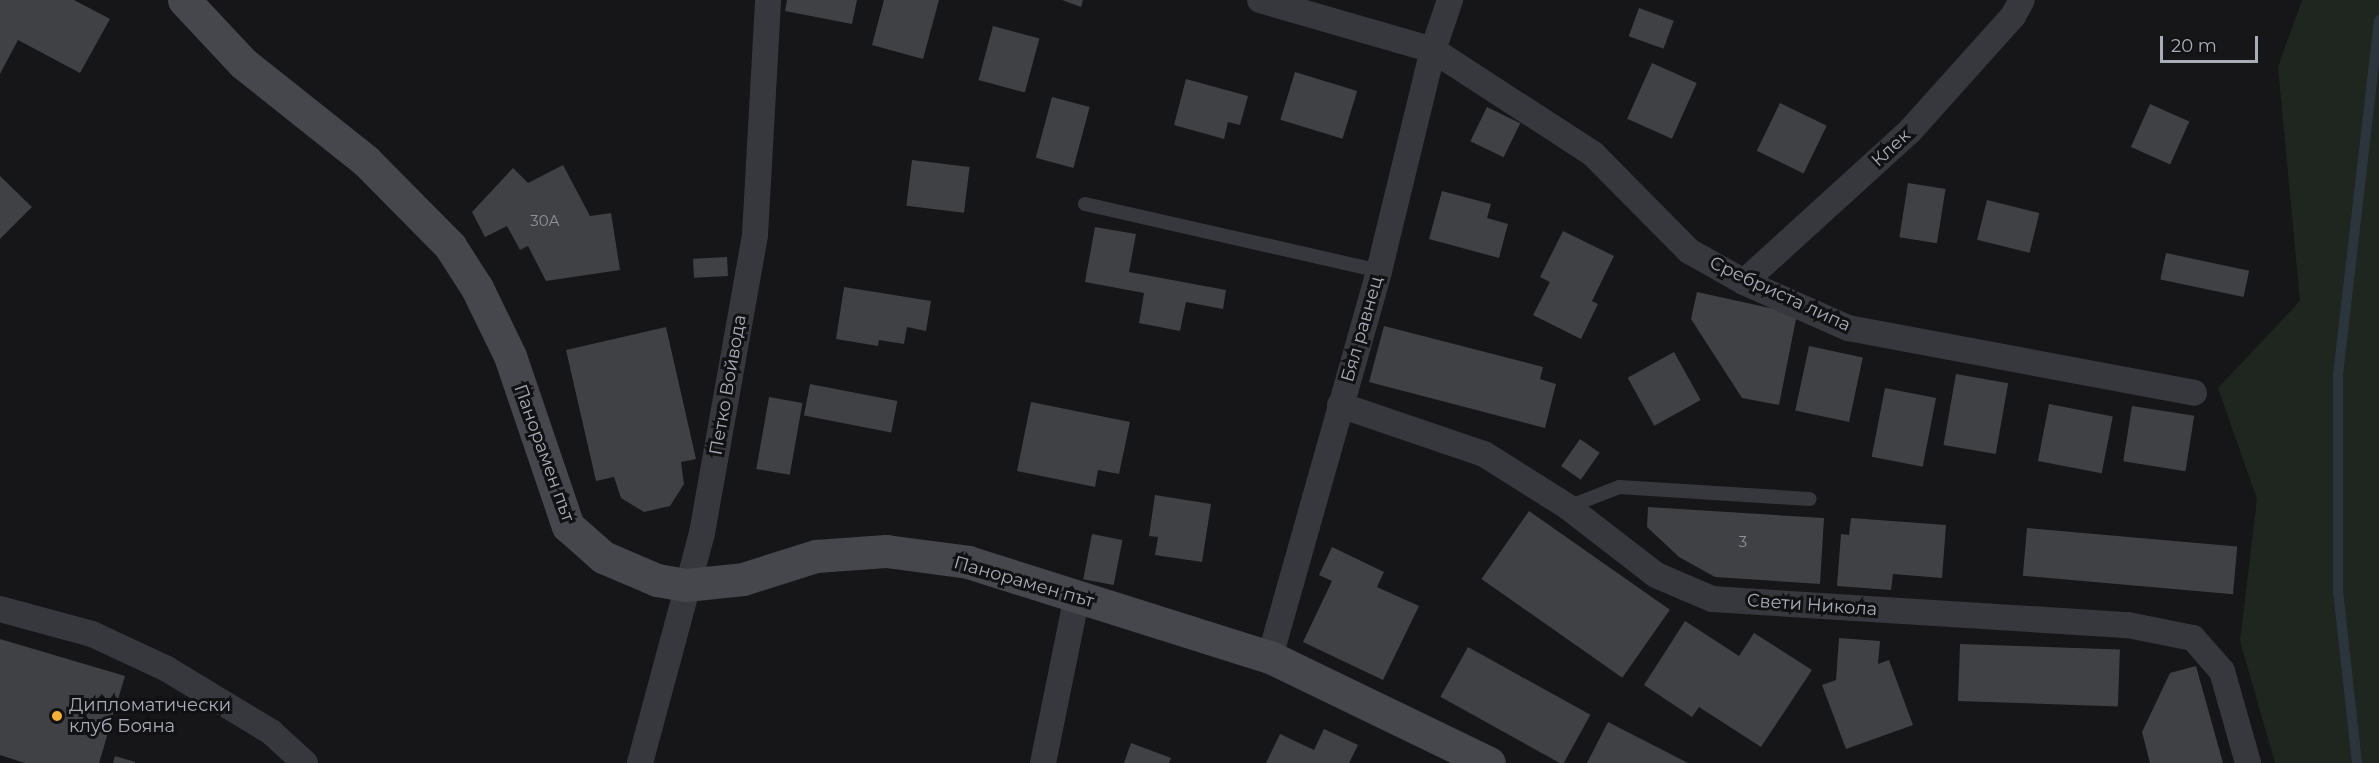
<!DOCTYPE html>
<meta charset="utf-8">
<style>
body{margin:0}
#map{position:relative;width:2379px;height:763px;overflow:hidden;background:#161618;font-family:Montserrat,sans-serif}
div>[style]{position:absolute}
[style*='--x']{left:calc(var(--x)*1px);top:calc(var(--y)*1px);width:calc(var(--w)*1px);rotate:calc(var(--a)*1deg)}
.green>*{inset:0;background:#1e261f}
.stream>*{height:10px;margin:-5px;padding:0 5px;transform-origin:5px;border-radius:5px;background:#2c353c}
.building>*{inset:0;background:#404145;transform-origin:0 0}
.lane>*{height:14px;margin:-7px;padding:0 7px;transform-origin:7px;border-radius:7px;background:#37383d}
.street>*{height:26px;margin:-13px;padding:0 13px;transform-origin:13px;border-radius:13px;background:#37383d}
.secondary>*{height:33px;margin:-16.5px;padding:0 16.5px;transform-origin:16.5px;border-radius:16.5px;background:#45474d}
.dots>*{width:16px;height:16px;translate:-50% -50%;box-sizing:border-box;border:3px solid #111113;border-radius:50%}
span{translate:-50% -50%;white-space:nowrap;text-align:center;line-height:1.15;-webkit-text-stroke:6px #111113;paint-order:stroke}
.number-label{font-size:15px;color:#8e929b}
.number-label span{-webkit-text-stroke-width:0}
.street-label{font-size:18px;color:#a8adb8}
.poi-label{font-size:18px;color:#a8adb8}
.left{translate:0 -50%;text-align:left}
.scale{position:absolute;left:2160px;top:36px;width:98px;height:27px;box-sizing:border-box;border:3px solid #a8adb8;border-top:0;padding-left:8px;font-size:18px;line-height:21px;white-space:nowrap;color:#a8adb8;-webkit-text-stroke:4px #111113;paint-order:stroke}
</style>
<div id="map">
<div class="green">
<i style="clip-path:polygon(2302px 0,2379px 0,2379px 763px,2275px 763px,2240px 641px,2257px 499px,2218px 388px,2300px 301px,2278px 67px)"></i>
</div>
<div class="stream">
<i style="--x:2357;--y:763;--w:173;--a:-96.3"></i>
<i style="--x:2338;--y:591;--w:216;--a:-90"></i>
<i style="--x:2338;--y:375;--w:357;--a:-83.4"></i>
</div>
<div class="building">
<i style="clip-path:polygon(0 0,74px 0,110px 19px,80px 73px,18px 40px,0 74px)"></i>
<i style="clip-path:polygon(787px 0,857px 0,852px 24px,785px 11px)"></i>
<i style="clip-path:polygon(884px 0,939px 0,923px 59px,872px 45px)"></i>
<i style="clip-path:polygon(1062px 0,1083px 0,1081px 7px)"></i>
<i style="left:1639px;top:8px;width:37px;height:30px;rotate:20deg"></i>
<i style="left:993px;top:26px;width:48px;height:56px;rotate:15deg"></i>
<i style="left:1652px;top:63px;width:49px;height:61px;rotate:24deg"></i>
<i style="left:1295px;top:72px;width:65px;height:50px;rotate:17deg"></i>
<i style="clip-path:polygon(1186px 79px,1248px 96px,1240px 125px,1228px 122px,1224px 139px,1174px 125px)"></i>
<i style="left:1052px;top:97px;width:39px;height:63px;rotate:15deg"></i>
<i style="left:1780px;top:103px;width:52px;height:53px;rotate:26deg"></i>
<i style="left:2150px;top:104px;width:43px;height:47px;rotate:24deg"></i>
<i style="left:1487px;top:107px;width:37px;height:38px;rotate:26deg"></i>
<i style="left:912px;top:160px;width:58px;height:46px;rotate:7deg"></i>
<i style="clip-path:polygon(563px 165px,590px 216px,611px 213px,620px 270px,546px 281px,528px 246px,520px 250px,507px 226px,485px 237px,472px 212px,513px 168px,528px 183px)"></i>
<i style="clip-path:polygon(0 176px,32px 207px,0 239px)"></i>
<i style="left:1908px;top:183px;width:38px;height:55px;rotate:9deg"></i>
<i style="clip-path:polygon(1442px 191px,1491px 204px,1487px 218px,1508px 224px,1499px 258px,1429px 239px)"></i>
<i style="left:1987px;top:200px;width:54px;height:41px;rotate:14deg"></i>
<i style="clip-path:polygon(1095px 227px,1136px 234px,1129px 272px,1226px 290px,1223px 309px,1186px 302px,1180px 331px,1139px 323px,1144px 293px,1085px 282px)"></i>
<i style="clip-path:polygon(1563px 231px,1614px 256px,1592px 301px,1598px 304px,1581px 339px,1533px 315px,1550px 282px,1540px 277px)"></i>
<i style="left:2166px;top:253px;width:85px;height:27px;rotate:12deg"></i>
<i style="left:727px;top:257px;width:19px;height:34px;rotate:87deg"></i>
<i style="clip-path:polygon(844px 287px,931px 301px,926px 331px,907px 327px,904px 344px,879px 340px,878px 346px,836px 339px)"></i>
<i style="clip-path:polygon(1697px 292px,1797px 314px,1779px 405px,1742px 398px,1691px 319px)"></i>
<i style="clip-path:polygon(1384px 326px,1543px 367px,1540px 379px,1556px 384px,1545px 428px,1369px 382px)"></i>
<i style="clip-path:polygon(666px 327px,696px 459px,681px 462px,684px 484px,670px 506px,644px 512px,621px 498px,614px 477px,596px 481px,566px 350px)"></i>
<i style="left:1809px;top:346px;width:55px;height:66px;rotate:12deg"></i>
<i style="left:1674px;top:352px;width:55px;height:53px;rotate:61deg"></i>
<i style="left:1956px;top:374px;width:53px;height:72px;rotate:10deg"></i>
<i style="left:810px;top:384px;width:89px;height:32px;rotate:11deg"></i>
<i style="left:1885px;top:388px;width:52px;height:70px;rotate:11deg"></i>
<i style="left:769px;top:397px;width:34px;height:73px;rotate:10deg"></i>
<i style="clip-path:polygon(1031px 402px,1130px 422px,1119px 474px,1098px 470px,1095px 487px,1017px 471px)"></i>
<i style="left:2049px;top:404px;width:65px;height:58px;rotate:11deg"></i>
<i style="left:2132px;top:406px;width:63px;height:56px;rotate:9deg"></i>
<i style="left:1580px;top:439px;width:24px;height:33px;rotate:35deg"></i>
<i style="clip-path:polygon(1155px 495px,1211px 504px,1202px 562px,1155px 555px,1158px 537px,1149px 536px)"></i>
<i style="clip-path:polygon(1648px 507px,1824px 518px,1820px 584px,1715px 577px,1679px 557px,1647px 527px)"></i>
<i style="left:1529px;top:511px;width:172px;height:83px;rotate:35deg"></i>
<i style="clip-path:polygon(1851px 518px,1946px 525px,1942px 578px,1893px 574px,1891px 590px,1837px 586px,1841px 534px,1849px 535px)"></i>
<i style="left:2027px;top:528px;width:211px;height:48px;rotate:5deg"></i>
<i style="left:1092px;top:534px;width:31px;height:46px;rotate:11deg"></i>
<i style="clip-path:polygon(1332px 547px,1384px 572px,1377px 587px,1419px 606px,1383px 680px,1303px 642px,1332px 581px,1319px 575px)"></i>
<i style="clip-path:polygon(1685px 621px,1739px 656px,1754px 633px,1812px 670px,1761px 747px,1699px 707px,1692px 717px,1644px 685px)"></i>
<i style="clip-path:polygon(1839px 638px,1880px 641px,1878px 664px,1889px 660px,1913px 725px,1846px 749px,1822px 685px,1836px 680px)"></i>
<i style="clip-path:polygon(0 639px,125px 676px,99px 763px,25px 763px,0 755px)"></i>
<i style="left:1960px;top:644px;width:160px;height:57px;rotate:2deg"></i>
<i style="left:1468px;top:647px;width:140px;height:57px;rotate:29deg"></i>
<i style="clip-path:polygon(2196px 666px,2223px 763px,2150px 763px,2142px 732px,2170px 673px)"></i>
<i style="clip-path:polygon(1608px 722px,1688px 763px,1587px 763px)"></i>
<i style="clip-path:polygon(1324px 729px,1358px 745px,1349px 763px,1266px 763px,1280px 734px,1314px 750px)"></i>
<i style="clip-path:polygon(1131px 743px,1171px 758px,1169px 763px,1124px 763px)"></i>
<i style="clip-path:polygon(115px 756px,135px 762px,135px 763px,113px 763px)"></i>
</div>
<div class="lane">
<i style="--x:1085;--y:204;--w:302;--a:12.8"></i>
<i style="--x:1568;--y:507;--w:55;--a:-21.4"></i>
<i style="--x:1619;--y:487;--w:191;--a:3.6"></i>
</div>
<div class="street">
<i style="--x:1260;--y:0;--w:180;--a:16.1"></i>
<i style="--x:1433;--y:50;--w:191;--a:33"></i>
<i style="--x:1593;--y:154;--w:136;--a:45.3"></i>
<i style="--x:1689;--y:251;--w:63;--a:29.4"></i>
<i style="--x:1744;--y:282;--w:114;--a:23.9"></i>
<i style="--x:1848;--y:328;--w:352;--a:10.6"></i>
<i style="--x:1744;--y:282;--w:223;--a:-42.3"></i>
<i style="--x:1909;--y:132;--w:156;--a:-48.1"></i>
<i style="--x:2013;--y:16;--w:18;--a:-61"></i>
<i style="--x:1340;--y:405;--w:152;--a:18.8"></i>
<i style="--x:1484;--y:454;--w:99;--a:32.2"></i>
<i style="--x:1568;--y:507;--w:111;--a:37.7"></i>
<i style="--x:1656;--y:575;--w:61;--a:23.2"></i>
<i style="--x:1712;--y:599;--w:417;--a:3.6"></i>
<i style="--x:2128;--y:625;--w:66;--a:11.3"></i>
<i style="--x:2193;--y:638;--w:44;--a:48.7"></i>
<i style="--x:2222;--y:671;--w:96;--a:74.2"></i>
<i style="--x:0;--y:609;--w:95;--a:15.2"></i>
<i style="--x:92;--y:634;--w:83;--a:25"></i>
<i style="--x:167;--y:669;--w:122;--a:31.2"></i>
<i style="--x:271;--y:732;--w:46;--a:42.4"></i>
<i style="--x:1270;--y:657;--w:401;--a:-74.2"></i>
<i style="--x:1379;--y:271;--w:228;--a:-76.3"></i>
<i style="--x:1433;--y:50;--w:53;--a:-71.2"></i>
<i style="--x:640;--y:763;--w:238;--a:-74.9"></i>
<i style="--x:702;--y:533;--w:303;--a:-79.9"></i>
<i style="--x:755;--y:235;--w:235;--a:-86.8"></i>
<i style="--x:1043;--y:763;--w:170;--a:-78.5"></i>
</div>
<div class="secondary">
<i style="--x:184;--y:0;--w:86;--a:46.9"></i>
<i style="--x:243;--y:63;--w:157;--a:38.5"></i>
<i style="--x:366;--y:161;--w:120;--a:45.3"></i>
<i style="--x:450;--y:246;--w:50;--a:57.3"></i>
<i style="--x:477;--y:288;--w:76;--a:64.1"></i>
<i style="--x:510;--y:356;--w:180;--a:71.2"></i>
<i style="--x:568;--y:526;--w:47;--a:41.5"></i>
<i style="--x:603;--y:557;--w:59;--a:23.1"></i>
<i style="--x:657;--y:580;--w:29;--a:10"></i>
<i style="--x:686;--y:585;--w:57;--a:-6"></i>
<i style="--x:743;--y:579;--w:77;--a:-17.5"></i>
<i style="--x:816;--y:556;--w:70;--a:-4.1"></i>
<i style="--x:886;--y:551;--w:83;--a:7.6"></i>
<i style="--x:968;--y:562;--w:317;--a:17.5"></i>
<i style="--x:1270;--y:657;--w:243;--a:25.8"></i>
</div>
<div class="dots">
<i style="left:57px;top:716px;background:#f2b134"></i>
</div>
<div class="number-label">
<span style="left:545px;top:221px">30А</span>
<span style="left:1743px;top:542px">3</span>
</div>
<div class="street-label">
<span style="left:1891px;top:148px;rotate:-43deg">Клек</span>
<span style="left:1780px;top:294px;rotate:25deg">Сребриста липа</span>
<span style="left:1362px;top:329px;rotate:-74deg">Бял равнец</span>
<span style="left:728px;top:385px;rotate:-80deg">Петко Войвода</span>
<span style="left:544px;top:453px;rotate:70deg">Панорамен път</span>
<span style="left:1024px;top:582px;rotate:16deg">Панорамен път</span>
<span style="left:1812px;top:605px;rotate:4deg">Свети Никола</span>
</div>
<div class="poi-label">
<span class="left" style="left:69px;top:716px">Дипломатически<br>клуб Бояна</span>
</div>
<div class="scale">20 m</div>
</div>
